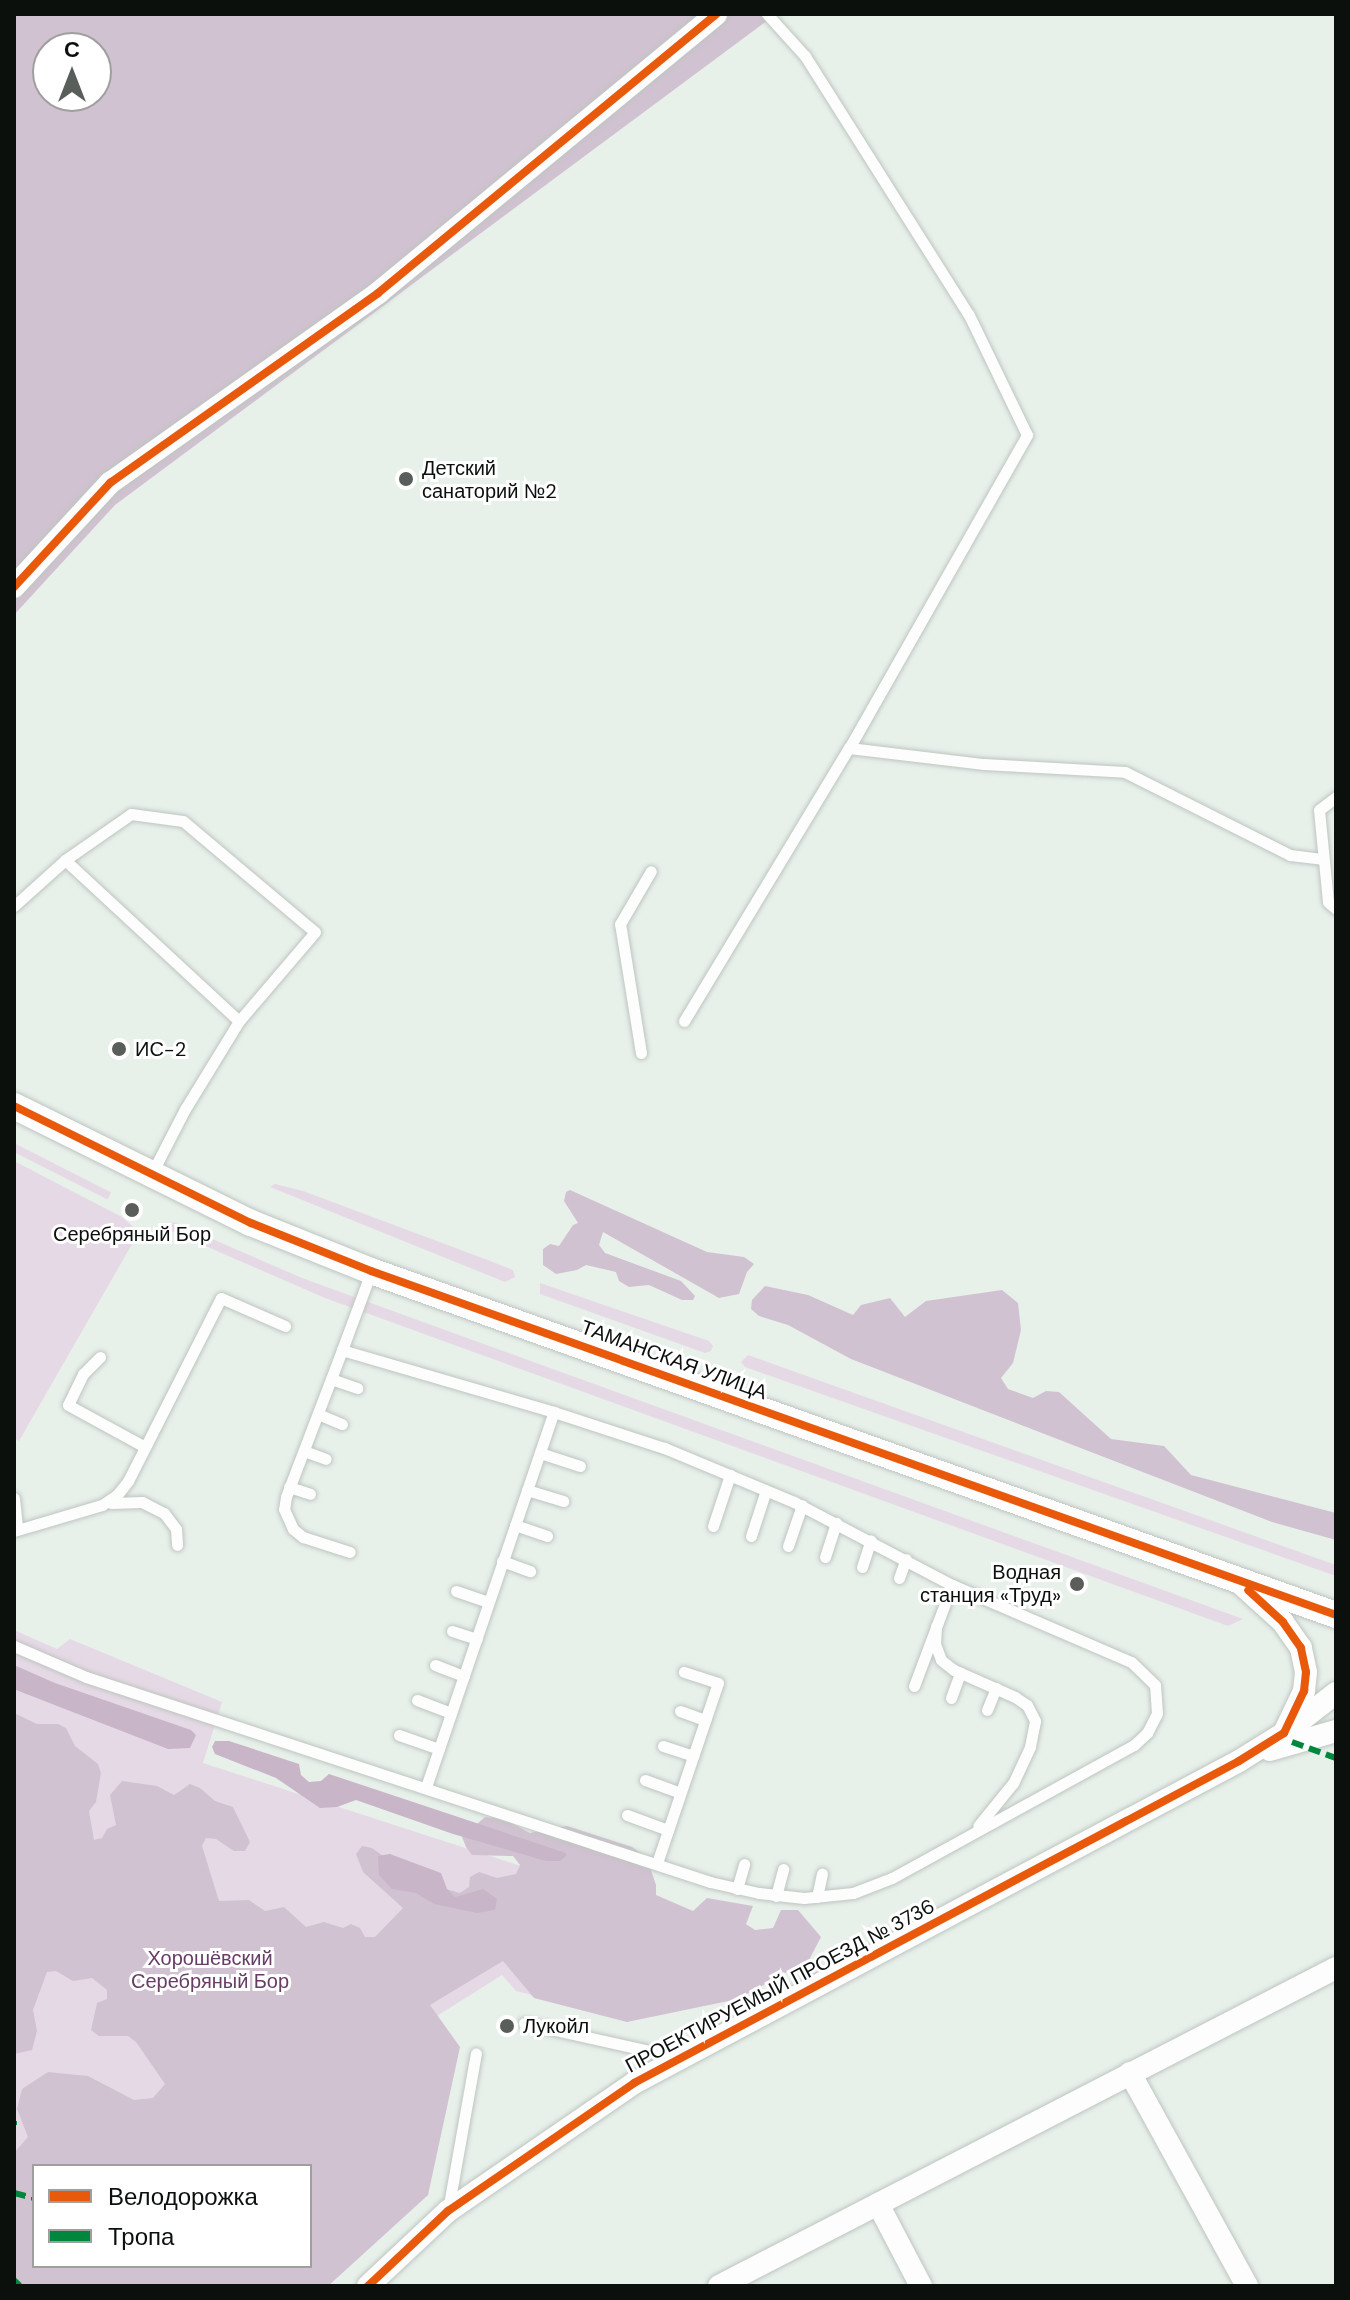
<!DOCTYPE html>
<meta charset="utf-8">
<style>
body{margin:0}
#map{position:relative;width:1350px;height:2300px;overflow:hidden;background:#e8f0ea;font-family:"DM Sans",sans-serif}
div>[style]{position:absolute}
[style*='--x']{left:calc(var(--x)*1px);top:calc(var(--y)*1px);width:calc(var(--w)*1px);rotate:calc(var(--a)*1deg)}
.green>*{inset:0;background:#e6d9e6;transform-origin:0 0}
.forest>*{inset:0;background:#d1c2d1}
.water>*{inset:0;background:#c9b5c8}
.roads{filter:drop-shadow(0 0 2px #bec5c0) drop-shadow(0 0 2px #bec5c0)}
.service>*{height:11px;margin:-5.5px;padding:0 5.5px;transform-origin:5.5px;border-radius:5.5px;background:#fcfdfc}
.minor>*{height:22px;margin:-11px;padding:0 11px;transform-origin:11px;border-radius:11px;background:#fcfdfc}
.tertiary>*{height:26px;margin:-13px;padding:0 13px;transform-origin:13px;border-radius:13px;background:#fcfdfc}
.quiet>*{height:6px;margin-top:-3px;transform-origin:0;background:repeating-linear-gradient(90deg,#00873e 0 12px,transparent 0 18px)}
.cycleway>*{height:8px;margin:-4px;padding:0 4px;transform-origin:4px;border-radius:4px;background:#e8590c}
.dots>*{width:22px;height:22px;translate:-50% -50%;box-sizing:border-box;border:4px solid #fff;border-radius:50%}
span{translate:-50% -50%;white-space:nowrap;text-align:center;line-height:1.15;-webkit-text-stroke:6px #fff;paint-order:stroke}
.poi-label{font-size:20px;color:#0c100d}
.left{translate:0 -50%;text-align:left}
.right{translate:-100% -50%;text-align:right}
.street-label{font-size:20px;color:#0c100d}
.park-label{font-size:20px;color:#673c66}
.frame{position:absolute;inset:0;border:16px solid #0c100d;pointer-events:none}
.legend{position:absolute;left:32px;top:2164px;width:280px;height:104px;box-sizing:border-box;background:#fff;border:2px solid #9e9f9e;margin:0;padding:10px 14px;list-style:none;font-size:24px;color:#0c100d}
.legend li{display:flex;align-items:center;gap:16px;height:40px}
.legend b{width:40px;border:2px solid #9e9f9e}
.north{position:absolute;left:32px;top:32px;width:80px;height:80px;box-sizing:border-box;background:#fff;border:2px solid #9e9f9e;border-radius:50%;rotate:0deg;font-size:22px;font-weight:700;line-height:32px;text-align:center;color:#0c100d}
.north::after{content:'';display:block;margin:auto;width:28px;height:36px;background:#595e5a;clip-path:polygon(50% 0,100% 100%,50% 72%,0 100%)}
</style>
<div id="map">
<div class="green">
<i style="left:14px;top:1143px;width:109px;height:8px;rotate:27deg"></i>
<i style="clip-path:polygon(14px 1161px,122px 1217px,139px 1232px,19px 1441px,14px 1438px)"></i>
<i style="clip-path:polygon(275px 1184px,303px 1191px,485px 1259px,513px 1270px,515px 1277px,505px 1282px,270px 1187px)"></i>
<i style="clip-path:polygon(173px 1222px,302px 1278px,1243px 1619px,1228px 1626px,325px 1298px,169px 1230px)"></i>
<i style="clip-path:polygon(540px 1283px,709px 1341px,713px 1346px,711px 1351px,705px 1353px,540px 1294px)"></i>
<i style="clip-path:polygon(748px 1355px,1336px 1565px,1336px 1576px,745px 1367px,741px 1362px)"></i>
<i style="clip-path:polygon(evenodd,14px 1630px,57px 1649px,70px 1639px,222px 1702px,203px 1763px,783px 1951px,618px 2016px,516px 1991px,502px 1975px,429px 2021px,436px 2056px,428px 2195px,328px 2286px,14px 2286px,14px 1630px,34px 2166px,310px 2166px,310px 2266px,34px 2266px,34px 2166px)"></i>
</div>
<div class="forest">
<i style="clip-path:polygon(evenodd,14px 14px,776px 14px,115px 505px,14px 615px,14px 14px,48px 48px,96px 48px,96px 96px,48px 96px,48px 48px)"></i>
<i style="clip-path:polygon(570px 1190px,707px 1252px,744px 1257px,754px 1264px,747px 1272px,739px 1294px,719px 1298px,603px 1232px,599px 1245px,605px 1253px,681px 1281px,695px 1296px,693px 1300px,682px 1300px,649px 1285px,629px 1287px,619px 1281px,616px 1272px,586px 1265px,577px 1270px,556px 1274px,543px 1265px,543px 1249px,550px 1244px,559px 1246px,573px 1225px,578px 1223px,564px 1201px,566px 1192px)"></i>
<i style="clip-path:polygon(765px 1286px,808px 1295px,853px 1315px,861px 1305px,890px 1298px,905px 1317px,926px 1301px,1002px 1290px,1018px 1303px,1021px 1330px,1013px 1363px,1001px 1378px,1008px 1389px,1033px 1398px,1046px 1391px,1059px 1392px,1111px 1439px,1164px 1446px,1191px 1475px,1336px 1513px,1336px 1540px,1272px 1522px,851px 1359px,788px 1325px,759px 1316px,751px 1309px,752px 1300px)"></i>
<i style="clip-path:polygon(evenodd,14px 1713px,37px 1724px,58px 1724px,66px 1728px,75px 1746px,98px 1764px,101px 1773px,96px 1802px,89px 1811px,94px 1840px,102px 1838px,107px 1829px,116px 1825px,110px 1795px,122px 1781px,157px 1786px,174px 1795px,190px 1784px,200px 1788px,215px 1801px,233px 1807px,250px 1842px,245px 1851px,234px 1851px,216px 1839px,206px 1838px,202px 1846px,219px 1901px,249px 1900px,265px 1911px,284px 1907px,306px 1927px,324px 1922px,343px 1928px,351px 1924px,360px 1928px,365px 1937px,375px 1937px,403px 1908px,363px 1872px,356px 1854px,362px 1846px,372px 1848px,418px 1881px,460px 1893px,469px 1887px,470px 1877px,479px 1872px,497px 1878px,516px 1874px,520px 1865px,513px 1856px,472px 1855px,466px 1847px,462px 1837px,485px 1817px,504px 1819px,530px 1833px,567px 1826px,632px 1847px,647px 1858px,656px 1885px,656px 1895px,693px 1911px,707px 1898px,753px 1906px,746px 1924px,755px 1930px,773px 1928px,781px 1910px,798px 1910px,821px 1937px,809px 1960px,738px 1999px,627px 2022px,534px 1998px,503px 1961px,430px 2005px,460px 2047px,428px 2195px,328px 2286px,14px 2286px,14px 2153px,28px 2137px,17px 2109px,22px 2089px,48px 2072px,88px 2076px,134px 2100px,153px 2098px,165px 2084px,136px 2042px,128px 2036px,99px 2036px,91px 2030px,97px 2003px,107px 1999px,107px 1990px,92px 1978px,73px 1981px,56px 1971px,47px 1972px,33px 2010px,37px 2031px,32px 2050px,14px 2054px,14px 1713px,34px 2166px,310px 2166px,310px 2266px,34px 2266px,34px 2166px)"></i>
</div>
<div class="water">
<i style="clip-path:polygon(14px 1665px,55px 1683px,191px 1730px,196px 1735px,190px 1748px,168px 1749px,16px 1690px)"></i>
<i style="clip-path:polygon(215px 1741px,229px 1741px,299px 1764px,301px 1775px,309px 1782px,321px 1781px,329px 1774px,566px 1853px,566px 1856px,560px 1861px,546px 1861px,453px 1834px,356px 1800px,337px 1807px,320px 1808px,276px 1778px,215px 1754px,212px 1747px)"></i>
<i style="clip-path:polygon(390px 1854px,441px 1873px,447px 1889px,455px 1897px,483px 1889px,497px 1899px,495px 1910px,477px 1913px,434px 1904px,416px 1893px,392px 1889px,379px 1875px,378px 1856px)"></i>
</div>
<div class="roads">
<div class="service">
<i style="--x:767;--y:14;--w:57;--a:47.9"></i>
<i style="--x:805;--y:56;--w:307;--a:57.7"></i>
<i style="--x:969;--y:315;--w:133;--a:64.2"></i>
<i style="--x:1027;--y:435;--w:360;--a:119.6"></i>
<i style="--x:1336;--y:797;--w:21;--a:143"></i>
<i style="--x:1319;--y:810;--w:92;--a:84.4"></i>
<i style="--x:1328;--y:902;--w:11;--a:41"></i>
<i style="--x:65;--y:860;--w:80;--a:-34.9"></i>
<i style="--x:131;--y:814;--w:52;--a:7.7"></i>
<i style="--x:183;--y:821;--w:172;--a:40.1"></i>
<i style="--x:315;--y:932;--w:117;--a:130.5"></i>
<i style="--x:14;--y:906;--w:69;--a:-42"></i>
<i style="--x:65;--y:860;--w:237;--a:42.8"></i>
<i style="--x:239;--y:1021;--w:103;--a:121.5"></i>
<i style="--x:185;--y:1109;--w:74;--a:117.3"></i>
<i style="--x:684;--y:1021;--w:319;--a:-58.9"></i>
<i style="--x:849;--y:748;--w:136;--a:6.8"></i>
<i style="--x:984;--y:764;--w:141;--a:3.2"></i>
<i style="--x:1125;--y:772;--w:185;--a:26.7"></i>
<i style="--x:1290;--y:855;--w:32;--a:7"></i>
<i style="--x:641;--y:1053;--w:131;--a:-99.2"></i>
<i style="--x:620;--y:924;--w:61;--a:-59.7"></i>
<i style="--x:342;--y:1350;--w:83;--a:-69.6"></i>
<i style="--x:100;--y:1357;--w:24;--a:135"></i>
<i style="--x:83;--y:1374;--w:34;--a:116"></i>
<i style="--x:68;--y:1405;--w:88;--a:28.6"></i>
<i style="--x:331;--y:1379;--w:28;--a:19"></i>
<i style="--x:318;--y:1414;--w:26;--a:23"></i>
<i style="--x:304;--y:1451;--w:23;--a:20"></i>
<i style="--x:540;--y:1453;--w:42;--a:18"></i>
<i style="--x:289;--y:1487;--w:22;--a:18"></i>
<i style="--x:527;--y:1490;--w:38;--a:17"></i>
<i style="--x:14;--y:1498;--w:31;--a:84"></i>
<i style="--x:111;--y:1503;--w:31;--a:-2"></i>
<i style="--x:142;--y:1502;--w:25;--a:27"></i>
<i style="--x:164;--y:1513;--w:20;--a:53"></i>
<i style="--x:176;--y:1529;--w:16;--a:86"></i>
<i style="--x:515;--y:1525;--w:34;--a:19"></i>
<i style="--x:713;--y:1526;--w:54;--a:-71.6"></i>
<i style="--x:14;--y:1531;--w:92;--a:-16.5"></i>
<i style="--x:102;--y:1505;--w:18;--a:-34"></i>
<i style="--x:117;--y:1495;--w:18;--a:-52"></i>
<i style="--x:128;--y:1481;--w:205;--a:-63.1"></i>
<i style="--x:221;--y:1298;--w:70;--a:23.6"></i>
<i style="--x:751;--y:1536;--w:48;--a:-71.9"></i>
<i style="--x:788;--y:1546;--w:43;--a:-71.1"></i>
<i style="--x:825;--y:1557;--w:36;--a:-72"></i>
<i style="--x:502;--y:1561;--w:30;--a:20"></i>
<i style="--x:862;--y:1567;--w:28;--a:-72"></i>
<i style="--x:899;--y:1578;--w:20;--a:-70"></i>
<i style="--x:456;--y:1591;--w:34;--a:19"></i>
<i style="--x:936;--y:1626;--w:18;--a:93"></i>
<i style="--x:935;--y:1644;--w:17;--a:69"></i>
<i style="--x:941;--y:1660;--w:16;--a:38"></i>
<i style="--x:954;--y:1670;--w:67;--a:23.9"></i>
<i style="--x:1015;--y:1697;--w:14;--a:34"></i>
<i style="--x:1027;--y:1705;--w:18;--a:63"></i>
<i style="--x:1035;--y:1721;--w:26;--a:101"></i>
<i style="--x:1030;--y:1747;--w:40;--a:115"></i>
<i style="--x:1013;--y:1783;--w:55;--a:129.1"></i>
<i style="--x:452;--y:1631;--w:26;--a:18"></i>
<i style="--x:14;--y:1646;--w:78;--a:23.3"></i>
<i style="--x:86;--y:1677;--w:657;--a:18.19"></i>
<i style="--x:710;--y:1882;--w:50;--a:12.7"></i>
<i style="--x:759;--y:1893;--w:45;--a:6.3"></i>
<i style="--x:804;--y:1898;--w:49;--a:-5.8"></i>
<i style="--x:853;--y:1893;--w:42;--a:-21"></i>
<i style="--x:892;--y:1878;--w:276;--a:-28.8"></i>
<i style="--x:1134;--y:1745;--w:18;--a:-43"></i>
<i style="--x:1147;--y:1733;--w:22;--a:-63"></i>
<i style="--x:1157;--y:1713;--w:28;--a:-94"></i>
<i style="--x:1155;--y:1685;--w:33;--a:-136"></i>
<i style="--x:1131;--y:1662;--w:195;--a:-156.7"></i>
<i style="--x:952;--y:1585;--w:178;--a:-152.3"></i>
<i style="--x:794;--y:1502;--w:141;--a:-157.4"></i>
<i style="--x:664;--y:1448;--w:116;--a:-161.9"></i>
<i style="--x:554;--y:1412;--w:221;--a:-163.7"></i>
<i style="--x:342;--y:1350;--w:157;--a:110.9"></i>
<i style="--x:286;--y:1497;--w:12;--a:99"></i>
<i style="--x:284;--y:1509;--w:22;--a:66"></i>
<i style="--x:293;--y:1529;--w:13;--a:39"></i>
<i style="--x:303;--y:1537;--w:49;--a:17.7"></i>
<i style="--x:435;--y:1665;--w:31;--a:21"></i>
<i style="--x:914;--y:1686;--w:108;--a:-69.4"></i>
<i style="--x:951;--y:1698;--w:27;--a:-70"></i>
<i style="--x:417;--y:1700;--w:36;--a:21"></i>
<i style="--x:987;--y:1710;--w:24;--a:-68"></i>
<i style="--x:680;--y:1711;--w:27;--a:20"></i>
<i style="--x:399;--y:1735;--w:42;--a:19.3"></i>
<i style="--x:663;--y:1746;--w:32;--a:18"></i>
<i style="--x:645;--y:1780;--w:37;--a:20"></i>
<i style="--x:426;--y:1787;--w:396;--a:-71.2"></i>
<i style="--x:627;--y:1815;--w:44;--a:20.1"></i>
<i style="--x:657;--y:1863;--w:190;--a:-71.3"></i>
<i style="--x:718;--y:1683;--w:36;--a:-162"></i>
<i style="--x:737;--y:1889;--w:26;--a:-74"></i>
<i style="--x:776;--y:1896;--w:28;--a:-75"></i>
<i style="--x:817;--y:1897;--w:24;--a:-78"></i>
<i style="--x:524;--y:2023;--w:156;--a:12.6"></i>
<i style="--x:448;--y:2210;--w:159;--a:-79.9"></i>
</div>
<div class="minor">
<i style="--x:14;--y:587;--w:142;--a:-47.3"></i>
<i style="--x:110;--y:483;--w:329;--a:-35.3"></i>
<i style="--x:378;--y:293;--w:438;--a:-39.5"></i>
<i style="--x:1287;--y:1731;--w:62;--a:-37.8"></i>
<i style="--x:1270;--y:1750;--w:69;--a:-16.1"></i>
<i style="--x:1130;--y:2073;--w:243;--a:61.2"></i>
<i style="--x:878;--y:2204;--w:93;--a:62.3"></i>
<i style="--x:368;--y:2286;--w:110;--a:-43.2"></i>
<i style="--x:448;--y:2211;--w:226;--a:-34.5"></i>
<i style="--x:634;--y:2083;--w:685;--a:-28.02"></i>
<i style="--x:1239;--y:1761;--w:53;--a:-31.9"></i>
<i style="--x:1284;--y:1733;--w:47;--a:-64.5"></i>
<i style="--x:1304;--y:1691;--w:19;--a:-84"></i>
<i style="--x:1306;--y:1672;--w:25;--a:-102"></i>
<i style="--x:1301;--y:1648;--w:32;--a:-125"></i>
<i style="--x:1283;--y:1622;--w:55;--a:-137.9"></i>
<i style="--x:719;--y:2286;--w:694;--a:-27.27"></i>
</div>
<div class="tertiary">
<i style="--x:14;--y:1106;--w:264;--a:26.3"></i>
<i style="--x:251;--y:1223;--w:129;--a:21.8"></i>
<i style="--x:371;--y:1271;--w:1024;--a:19.62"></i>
</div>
</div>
<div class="quiet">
<i style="--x:1292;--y:1742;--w:47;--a:20"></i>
<i style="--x:14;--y:2121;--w:4;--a:90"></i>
<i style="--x:14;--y:2193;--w:21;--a:14"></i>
<i style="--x:14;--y:2280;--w:8;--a:45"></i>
</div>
<div class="cycleway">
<i style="--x:14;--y:587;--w:142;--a:-47.3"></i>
<i style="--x:110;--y:483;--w:329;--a:-35.3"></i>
<i style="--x:378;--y:293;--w:438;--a:-39.5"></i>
<i style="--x:14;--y:1106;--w:264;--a:26.3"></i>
<i style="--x:251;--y:1223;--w:129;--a:21.8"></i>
<i style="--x:371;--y:1271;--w:1024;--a:19.62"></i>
<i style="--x:368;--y:2286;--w:110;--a:-43.2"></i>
<i style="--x:448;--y:2211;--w:226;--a:-34.5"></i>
<i style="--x:634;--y:2083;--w:685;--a:-28.02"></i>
<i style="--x:1239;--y:1761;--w:53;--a:-31.9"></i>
<i style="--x:1284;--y:1733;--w:47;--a:-64.5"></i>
<i style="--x:1304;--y:1691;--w:19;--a:-84"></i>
<i style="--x:1306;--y:1672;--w:25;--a:-102"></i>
<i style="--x:1301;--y:1648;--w:32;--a:-125"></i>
<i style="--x:1283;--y:1622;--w:47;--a:-137.6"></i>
</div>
<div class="dots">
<i style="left:406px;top:479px;background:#595e5a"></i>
<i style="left:119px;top:1049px;background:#595e5a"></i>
<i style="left:132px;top:1210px;background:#595e5a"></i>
<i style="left:1077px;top:1584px;background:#595e5a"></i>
<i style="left:507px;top:2026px;background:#595e5a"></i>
</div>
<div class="poi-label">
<span class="left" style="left:422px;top:480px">Детский<br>санаторий №2</span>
<span class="left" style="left:135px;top:1049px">ИС-2</span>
<span style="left:132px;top:1234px">Серебряный Бор</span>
<span class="right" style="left:1061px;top:1584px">Водная<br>станция «Труд»</span>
<span class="left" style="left:523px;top:2026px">Лукойл</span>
</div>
<div class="street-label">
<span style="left:674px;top:1360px;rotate:20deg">ТАМАНСКАЯ УЛИЦА</span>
<span style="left:780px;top:1986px;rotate:-28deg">ПРОЕКТИРУЕМЫЙ ПРОЕЗД № 3736</span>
</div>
<div class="park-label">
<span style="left:210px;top:1970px">Хорошёвский<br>Серебряный Бор</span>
</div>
<div class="frame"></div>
<ul class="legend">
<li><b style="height:10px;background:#e8590c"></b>Велодорожка</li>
<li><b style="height:10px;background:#00873e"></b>Тропа</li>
</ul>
<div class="north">С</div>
</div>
